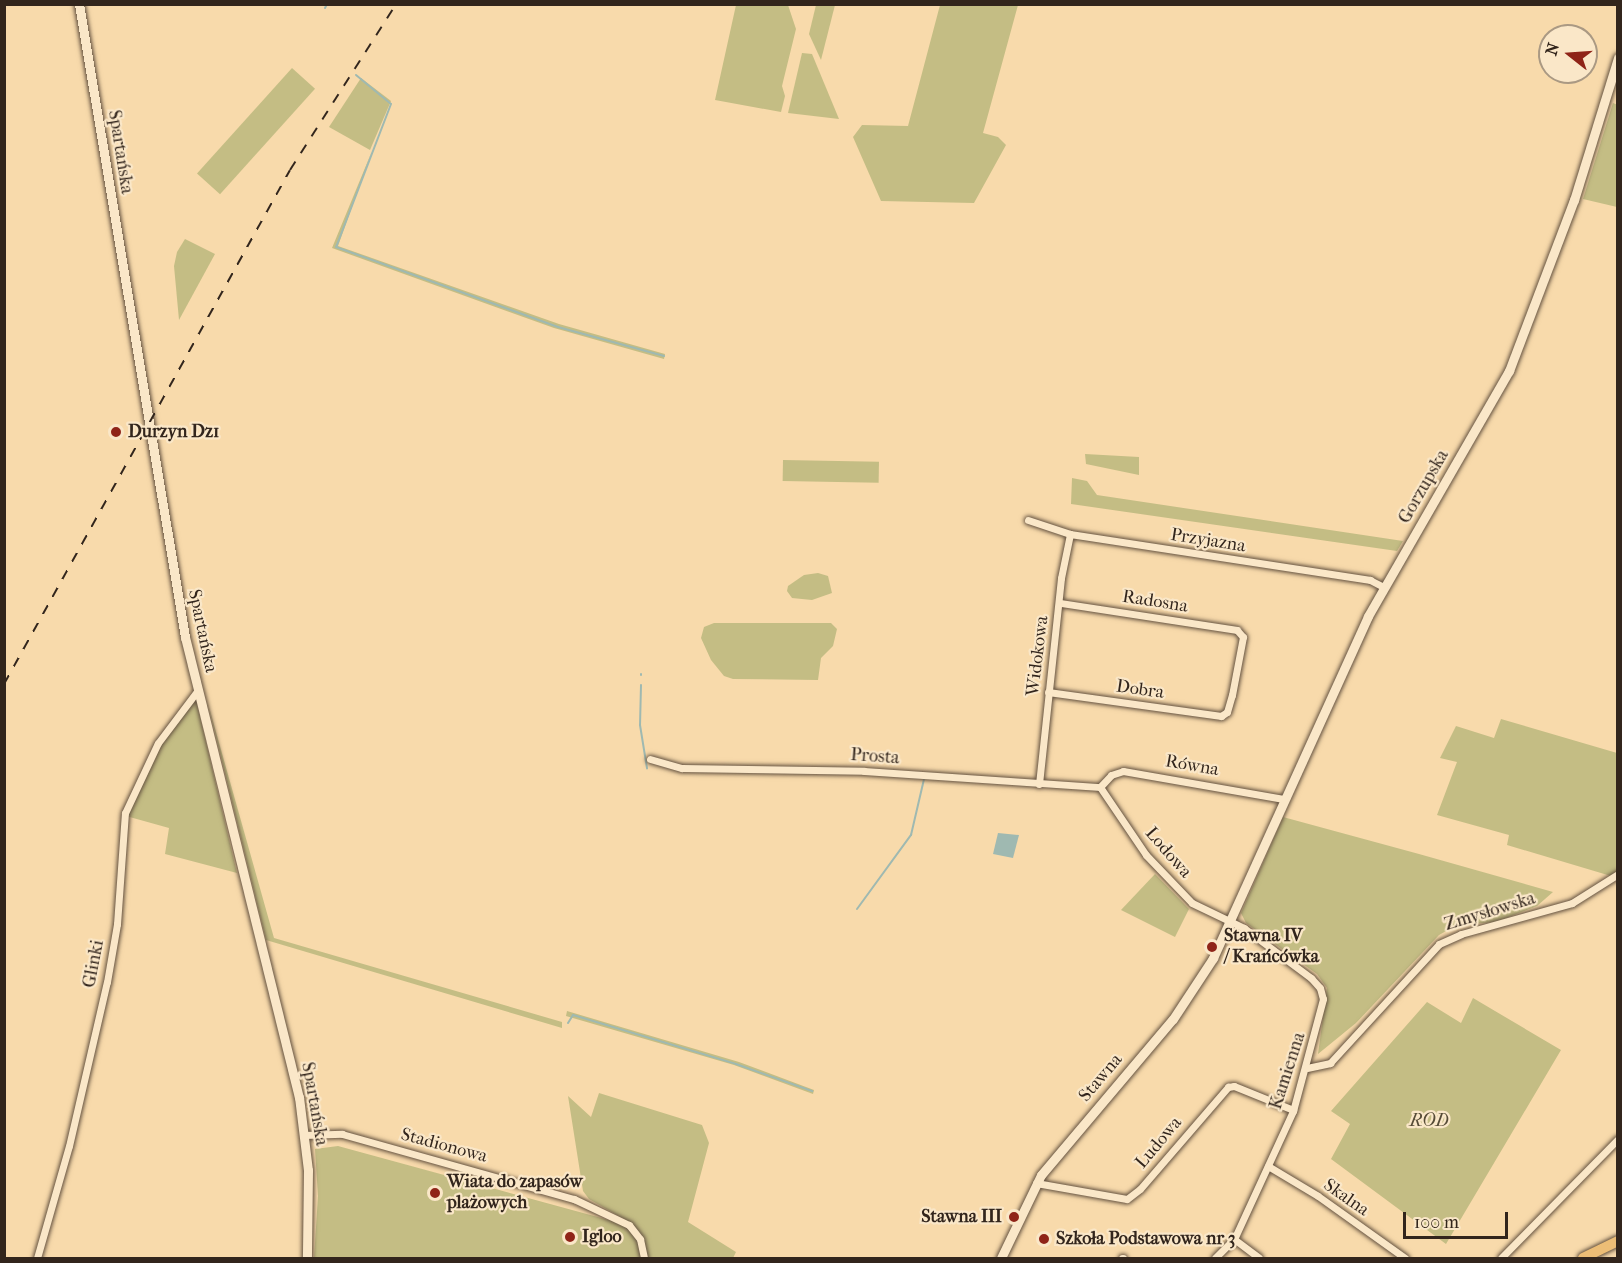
<!DOCTYPE html>
<meta charset="utf-8">
<style>
body{margin:0}
#map{position:relative;width:1622px;height:1263px;overflow:hidden;background:#f8daab;font-family:"IM FELL French Canon",serif}
div>[style]{position:absolute}
[style*='--x']{left:calc(var(--x)*1px);top:calc(var(--y)*1px);width:calc(var(--w)*1px);rotate:calc(var(--a)*1deg)}
.green>*{inset:0;background:#c4bd84;transform-origin:0 0}
.water>*{inset:0;background:#9fb9b1}
.stream>*{height:2px;margin:-1px;padding:0 1px;transform-origin:1px;border-radius:1px;background:#9fb9b1}
.roads{filter:drop-shadow(0 0 2px #645240) drop-shadow(0 0 2px #645240)}
.street>*{height:7px;margin:-3.5px;padding:0 3.5px;transform-origin:3.5px;border-radius:3.5px;background:#fae7c8}
.secondary>*{height:9px;margin:-4.5px;padding:0 4.5px;transform-origin:4.5px;border-radius:4.5px;background:#fae7c8}
.primary>*{height:10px;margin:-5px;padding:0 5px;transform-origin:5px;border-radius:5px;background:#ecbd76}
.rail>*{height:2px;margin-top:-1px;transform-origin:0;background:repeating-linear-gradient(90deg,#32251c 0 10px,transparent 0 20px)}
.dots>*{width:16px;height:16px;translate:-50% -50%;box-sizing:border-box;border:3px solid #fae7c8;border-radius:50%}
span{translate:-50% -50%;white-space:nowrap;text-align:center;line-height:1.15;-webkit-text-stroke:4.5px #fae7c8;paint-order:stroke}
.street-label{font-size:18px;color:#32251c}
.poi-label{font-size:18px;color:#32251c;font-weight:700}
.left{translate:0 -50%;text-align:left}
.right{translate:-100% -50%;text-align:right}
.park-label{font-size:18px;color:#564b36;font-style:italic}
.frame{position:absolute;inset:0;border:6px solid #32251c;pointer-events:none}
.north{position:absolute;left:1538px;top:24px;width:60px;height:60px;box-sizing:border-box;background:#fae7c8;border:2px solid #aa9983;border-radius:50%;rotate:287deg;font-size:16px;font-weight:700;line-height:24px;text-align:center;color:#32251c}
.north::after{content:'';display:block;margin:auto;width:21px;height:27px;background:#8f2418;clip-path:polygon(50% 0,100% 100%,50% 72%,0 100%)}
.scale{position:absolute;left:1403px;top:1212px;width:105px;height:27px;box-sizing:border-box;border:3px solid #32251c;border-top:0;padding-left:8px;font-size:18px;line-height:21px;white-space:nowrap;color:#32251c;-webkit-text-stroke:4px #fae7c8;paint-order:stroke}
</style>
<div id="map">
<div class="green">
<i style="clip-path:polygon(736px 5px,788px 5px,796px 29px,782px 86px,785px 96px,781px 112px,715px 100px)"></i>
<i style="clip-path:polygon(816px 5px,835px 5px,821px 60px,809px 34px)"></i>
<i style="clip-path:polygon(940px 5px,1018px 5px,983px 133px,998px 137px,1006px 145px,974px 203px,881px 201px,853px 137px,862px 125px,908px 126px)"></i>
<i style="clip-path:polygon(802px 53px,812px 54px,839px 119px,788px 113px)"></i>
<i style="left:292px;top:68px;width:31px;height:142px;rotate:42deg"></i>
<i style="clip-path:polygon(361px 78px,391px 101px,370px 150px,329px 127px)"></i>
<i style="clip-path:polygon(1613px 103px,1618px 105px,1617px 207px,1583px 199px)"></i>
<i style="clip-path:polygon(372px 151px,338px 246px,559px 324px,665px 354px,664px 359px,554px 328px,332px 248px)"></i>
<i style="clip-path:polygon(185px 239px,215px 254px,179px 320px,174px 266px,177px 252px)"></i>
<i style="clip-path:polygon(1085px 454px,1139px 457px,1139px 475px,1086px 464px)"></i>
<i style="left:783px;top:460px;width:96px;height:21px;rotate:1deg"></i>
<i style="clip-path:polygon(1072px 478px,1087px 481px,1097px 495px,1403px 541px,1397px 551px,1071px 504px)"></i>
<i style="clip-path:polygon(818px 573px,828px 576px,832px 593px,812px 600px,792px 598px,787px 591px,788px 586px,804px 575px)"></i>
<i style="clip-path:polygon(714px 623px,831px 623px,837px 629px,833px 646px,821px 658px,818px 680px,733px 679px,724px 676px,711px 660px,701px 638px,704px 627px)"></i>
<i style="clip-path:polygon(193px 699px,196px 700px,237px 873px,165px 854px,169px 828px,126px 816px,163px 739px)"></i>
<i style="clip-path:polygon(207px 700px,274px 938px,562px 1022px,562px 1028px,266px 940px)"></i>
<i style="clip-path:polygon(1501px 719px,1617px 753px,1617px 871px,1611px 876px,1507px 845px,1509px 835px,1437px 815px,1457px 762px,1440px 758px,1456px 726px,1494px 738px)"></i>
<i style="clip-path:polygon(1283px 817px,1419px 854px,1553px 892px,1537px 906px,1496px 922px,1457px 925px,1439px 935px,1356px 1023px,1318px 1054px,1327px 988px,1317px 974px,1246px 923px,1241px 913px)"></i>
<i style="clip-path:polygon(1155px 874px,1189px 909px,1175px 937px,1121px 910px)"></i>
<i style="clip-path:polygon(1473px 998px,1561px 1050px,1446px 1244px,1331px 1159px,1350px 1124px,1331px 1111px,1427px 1002px,1461px 1023px)"></i>
<i style="clip-path:polygon(567px 1011px,739px 1062px,814px 1090px,813px 1094px,734px 1065px,566px 1016px)"></i>
<i style="clip-path:polygon(599px 1093px,702px 1125px,709px 1143px,688px 1222px,736px 1252px,733px 1258px,314px 1258px,318px 1196px,315px 1149px,338px 1146px,616px 1222px,629px 1222px,589px 1199px,583px 1191px,568px 1096px,591px 1117px)"></i>
</div>
<div class="water">
<i style="clip-path:polygon(998px 833px,1019px 835px,1013px 858px,993px 854px)"></i>
</div>
<div class="stream">
<i style="--x:325;--y:8;--w:4;--a:-63"></i>
<i style="--x:356;--y:75;--w:45;--a:39.6"></i>
<i style="--x:391;--y:104;--w:153;--a:111"></i>
<i style="--x:336;--y:247;--w:236;--a:19.8"></i>
<i style="--x:558;--y:327;--w:110;--a:15.3"></i>
<i style="--x:641;--y:675;--w:1;--a:-90"></i>
<i style="--x:641;--y:685;--w:40;--a:91.4"></i>
<i style="--x:640;--y:725;--w:44;--a:80.8"></i>
<i style="--x:857;--y:909;--w:92;--a:-53.9"></i>
<i style="--x:911;--y:835;--w:57;--a:-76.9"></i>
<i style="--x:568;--y:1023;--w:9;--a:-58"></i>
<i style="--x:573;--y:1015;--w:170;--a:16.7"></i>
<i style="--x:736;--y:1064;--w:81;--a:19.6"></i>
</div>
<div class="roads">
<div class="street">
<i style="--x:1028;--y:520;--w:44;--a:18.4"></i>
<i style="--x:1070;--y:534;--w:304;--a:8.7"></i>
<i style="--x:1370;--y:580;--w:16;--a:27"></i>
<i style="--x:1048;--y:692;--w:175;--a:7.9"></i>
<i style="--x:1221;--y:716;--w:7;--a:-34"></i>
<i style="--x:1227;--y:712;--w:18;--a:-74"></i>
<i style="--x:1232;--y:695;--w:59;--a:-79.3"></i>
<i style="--x:1243;--y:637;--w:9;--a:-131"></i>
<i style="--x:1237;--y:630;--w:179;--a:-171.3"></i>
<i style="--x:650;--y:759;--w:33;--a:16"></i>
<i style="--x:682;--y:768;--w:182;--a:0.9"></i>
<i style="--x:864;--y:771;--w:237;--a:3.9"></i>
<i style="--x:1039;--y:784;--w:207;--a:-83.9"></i>
<i style="--x:1061;--y:578;--w:45;--a:-78.4"></i>
<i style="--x:1100;--y:787;--w:82;--a:55.9"></i>
<i style="--x:1146;--y:855;--w:66;--a:46.2"></i>
<i style="--x:1192;--y:903;--w:58;--a:25.7"></i>
<i style="--x:1244;--y:928;--w:84;--a:36.7"></i>
<i style="--x:1311;--y:978;--w:13;--a:48"></i>
<i style="--x:1320;--y:988;--w:11;--a:75"></i>
<i style="--x:1323;--y:999;--w:116;--a:105"></i>
<i style="--x:1293;--y:1111;--w:141;--a:114.7"></i>
<i style="--x:1234;--y:1239;--w:27;--a:135"></i>
<i style="--x:1100;--y:787;--w:16;--a:-47"></i>
<i style="--x:1111;--y:775;--w:13;--a:-18"></i>
<i style="--x:1123;--y:771;--w:163;--a:9.9"></i>
<i style="--x:1307;--y:1068;--w:24;--a:-12"></i>
<i style="--x:1330;--y:1063;--w:161;--a:-47.5"></i>
<i style="--x:1439;--y:944;--w:24;--a:-24"></i>
<i style="--x:1461;--y:934;--w:115;--a:-15.6"></i>
<i style="--x:1572;--y:903;--w:54;--a:-32.2"></i>
<i style="--x:304;--y:1135;--w:38;--a:-2"></i>
<i style="--x:342;--y:1134;--w:241;--a:15.7"></i>
<i style="--x:574;--y:1199;--w:61;--a:25.3"></i>
<i style="--x:629;--y:1225;--w:18;--a:52"></i>
<i style="--x:640;--y:1239;--w:19;--a:78"></i>
<i style="--x:1268;--y:1166;--w:58;--a:31"></i>
<i style="--x:1318;--y:1196;--w:107;--a:35.5"></i>
<i style="--x:1036;--y:1183;--w:92;--a:10"></i>
<i style="--x:1127;--y:1199;--w:16;--a:-38"></i>
<i style="--x:1140;--y:1189;--w:135;--a:-49.2"></i>
<i style="--x:1228;--y:1087;--w:6;--a:-9"></i>
<i style="--x:1234;--y:1086;--w:64;--a:22.1"></i>
<i style="--x:1234;--y:1239;--w:31;--a:37"></i>
<i style="--x:37;--y:1258;--w:116;--a:-74.1"></i>
<i style="--x:69;--y:1146;--w:168;--a:-77"></i>
<i style="--x:107;--y:982;--w:59;--a:-80.2"></i>
<i style="--x:117;--y:924;--w:111;--a:-85.9"></i>
<i style="--x:125;--y:813;--w:77;--a:-64.8"></i>
<i style="--x:158;--y:743;--w:66;--a:-53"></i>
<i style="--x:1122;--y:1258;--w:1;--a:0"></i>
<i style="--x:1501;--y:1258;--w:167;--a:-45.5"></i>
</div>
<div class="secondary">
<i style="--x:79;--y:4;--w:642;--a:80.49"></i>
<i style="--x:185;--y:637;--w:474;--a:76.1"></i>
<i style="--x:299;--y:1097;--w:74;--a:83"></i>
<i style="--x:308;--y:1170;--w:88;--a:90.7"></i>
<i style="--x:1001;--y:1258;--w:92;--a:-64.3"></i>
<i style="--x:1041;--y:1175;--w:204;--a:-49.8"></i>
<i style="--x:1173;--y:1019;--w:73;--a:-56.7"></i>
<i style="--x:1213;--y:958;--w:375;--a:-65.6"></i>
<i style="--x:1368;--y:616;--w:283;--a:-60.1"></i>
<i style="--x:1509;--y:371;--w:183;--a:-69.2"></i>
<i style="--x:1574;--y:200;--w:149;--a:-72.8"></i>
</div>
<div class="primary">
<i style="--x:1583;--y:1258;--w:39;--a:-26"></i>
</div>
</div>
<div class="rail">
<i style="--x:4;--y:684;--w:588;--a:-60.91"></i>
<i style="--x:290;--y:170;--w:197;--a:-57.4"></i>
</div>
<div class="dots">
<i style="left:116px;top:432px;background:#8f2418"></i>
<i style="left:1212px;top:947px;background:#8f2418"></i>
<i style="left:435px;top:1193px;background:#8f2418"></i>
<i style="left:1014px;top:1217px;background:#8f2418"></i>
<i style="left:570px;top:1237px;background:#8f2418"></i>
<i style="left:1044px;top:1239px;background:#8f2418"></i>
</div>
<div class="street-label">
<span style="left:120px;top:152px;rotate:81deg">Spartańska</span>
<span style="left:1424px;top:487px;rotate:-60deg">Gorzupska</span>
<span style="left:1208px;top:541px;rotate:9deg">Przyjazna</span>
<span style="left:1155px;top:602px;rotate:9deg">Radosna</span>
<span style="left:202px;top:631px;rotate:78deg">Spartańska</span>
<span style="left:1038px;top:656px;rotate:-83deg">Widokowa</span>
<span style="left:1140px;top:690px;rotate:8deg">Dobra</span>
<span style="left:875px;top:757px;rotate:4deg">Prosta</span>
<span style="left:1192px;top:766px;rotate:10deg">Równa</span>
<span style="left:1168px;top:853px;rotate:49deg">Lodowa</span>
<span style="left:1490px;top:912px;rotate:-17deg">Zmysłowska</span>
<span style="left:94px;top:964px;rotate:-79deg">Glinki</span>
<span style="left:1288px;top:1071px;rotate:-72deg">Kamienna</span>
<span style="left:1101px;top:1078px;rotate:-50deg">Stawna</span>
<span style="left:314px;top:1104px;rotate:80deg">Spartańska</span>
<span style="left:1159px;top:1143px;rotate:-50deg">Ludowa</span>
<span style="left:444px;top:1146px;rotate:15deg">Stadionowa</span>
<span style="left:1346px;top:1198px;rotate:35deg">Skalna</span>
</div>
<div class="poi-label">
<span class="left" style="left:128px;top:432px">Durzyn Dz1</span>
<span class="left" style="left:1224px;top:947px">Stawna IV<br>/ Krańcówka</span>
<span class="left" style="left:447px;top:1193px">Wiata do zapasów<br>plażowych</span>
<span class="right" style="left:1002px;top:1217px">Stawna III</span>
<span class="left" style="left:582px;top:1237px">Igloo</span>
<span class="left" style="left:1056px;top:1239px">Szkoła Podstawowa nr 3</span>
</div>
<div class="park-label">
<span style="left:1429px;top:1121px">ROD</span>
</div>
<div class="frame"></div>
<div class="north">N</div>
<div class="scale">100 m</div>
</div>
